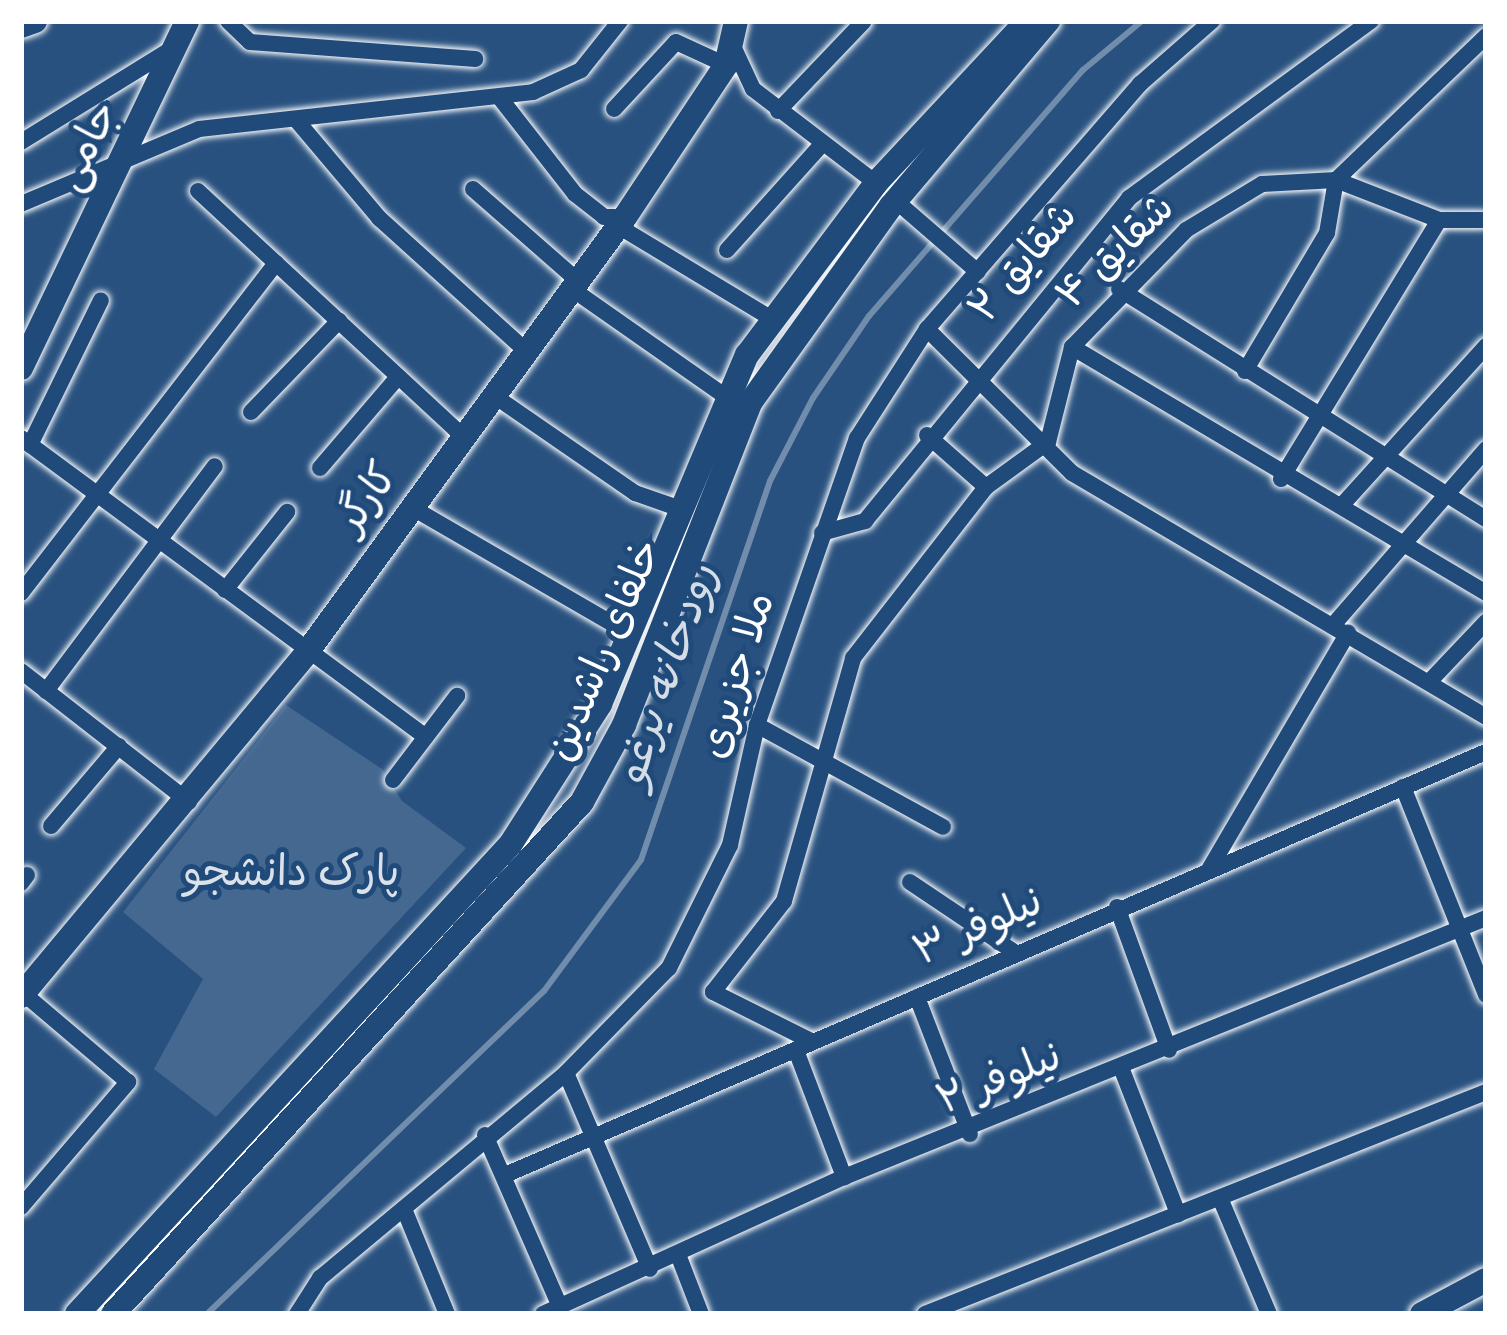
<!DOCTYPE html>
<meta charset="utf-8">
<style>
body{margin:0}
#map{position:relative;width:1507px;height:1335px;overflow:hidden;background:#28517f;font-family:"Indie Flower","Playpen Sans Arabic",sans-serif}
div>[style]{position:absolute}
[style*='--x']{left:calc(var(--x)*1px);top:calc(var(--y)*1px);width:calc(var(--w)*1px);rotate:calc(var(--a)*1deg)}
.green>*{inset:0;background:#446890}
.stream>*{height:6px;margin:-3px;padding:0 3px;transform-origin:3px;border-radius:3px;background:#718dab}
.roads{filter:drop-shadow(0 0 3px #fff) drop-shadow(0 0 3px #fff)}
.street>*{height:16px;margin:-8px;padding:0 8px;transform-origin:8px;border-radius:8px;background:#1f4a7a}
.secondary>*{height:24px;margin:-12px;padding:0 12px;transform-origin:12px;border-radius:12px;background:#1f4a7a}
span{translate:-50% -50%;white-space:nowrap;text-align:center;line-height:1.15;-webkit-text-stroke:10px #1f4a7a;paint-order:stroke}
.street-label{font-size:42px;color:#fff}
.park-label{font-size:42px;color:#dae1e9}
.water-label{font-size:45px;color:#d4dde6;font-style:italic}
.frame{position:absolute;inset:0;border:24px solid #fff;pointer-events:none}
</style>
<div id="map">
<div class="green">
<i style="clip-path:polygon(286px 705px,382px 769px,402px 801px,466px 848px,216px 1117px,154px 1069px,203px 979px,123px 912px)"></i>
</div>
<div class="stream">
<i style="--x:207;--y:1314;--w:467;--a:-43.8"></i>
<i style="--x:544;--y:991;--w:163;--a:-53.5"></i>
<i style="--x:641;--y:860;--w:400;--a:-71.2"></i>
<i style="--x:770;--y:481;--w:93;--a:-62.6"></i>
<i style="--x:813;--y:398;--w:99;--a:-55.7"></i>
<i style="--x:869;--y:316;--w:326;--a:-49"></i>
<i style="--x:1083;--y:70;--w:77;--a:-39.7"></i>
</div>
<div class="roads">
<div class="street">
<i style="--x:228;--y:21;--w:30;--a:44"></i>
<i style="--x:250;--y:42;--w:226;--a:4.3"></i>
<i style="--x:733;--y:46;--w:47;--a:65.1"></i>
<i style="--x:753;--y:89;--w:155;--a:37.4"></i>
<i style="--x:500;--y:98;--w:122;--a:52"></i>
<i style="--x:575;--y:194;--w:37;--a:38"></i>
<i style="--x:604;--y:217;--w:21;--a:0"></i>
<i style="--x:614;--y:109;--w:91;--a:-47.2"></i>
<i style="--x:676;--y:42;--w:55;--a:24.7"></i>
<i style="--x:778;--y:111;--w:124;--a:-46.3"></i>
<i style="--x:298;--y:122;--w:126;--a:49.8"></i>
<i style="--x:379;--y:218;--w:198;--a:42.1"></i>
<i style="--x:21;--y:142;--w:172;--a:-31.7"></i>
<i style="--x:473;--y:189;--w:140;--a:41.2"></i>
<i style="--x:198;--y:191;--w:362;--a:42.8"></i>
<i style="--x:896;--y:201;--w:108;--a:40.9"></i>
<i style="--x:21;--y:204;--w:193;--a:-22.8"></i>
<i style="--x:199;--y:129;--w:336;--a:-6.3"></i>
<i style="--x:533;--y:92;--w:53;--a:-24.6"></i>
<i style="--x:581;--y:70;--w:63;--a:-51.5"></i>
<i style="--x:618;--y:226;--w:180;--a:31.1"></i>
<i style="--x:727;--y:250;--w:142;--a:-48.1"></i>
<i style="--x:572;--y:289;--w:187;--a:35"></i>
<i style="--x:1119;--y:289;--w:433;--a:32.1"></i>
<i style="--x:927;--y:329;--w:204;--a:44.8"></i>
<i style="--x:1072;--y:473;--w:481;--a:30.5"></i>
<i style="--x:1072;--y:347;--w:482;--a:30.7"></i>
<i style="--x:1245;--y:371;--w:161;--a:-59.3"></i>
<i style="--x:1327;--y:233;--w:54;--a:-80.4"></i>
<i style="--x:1336;--y:180;--w:208;--a:-43.8"></i>
<i style="--x:493;--y:395;--w:173;--a:34.6"></i>
<i style="--x:635;--y:493;--w:42;--a:19.3"></i>
<i style="--x:251;--y:412;--w:127;--a:-46"></i>
<i style="--x:927;--y:435;--w:79;--a:41.4"></i>
<i style="--x:21;--y:438;--w:503;--a:36.44"></i>
<i style="--x:30;--y:445;--w:161;--a:-63.9"></i>
<i style="--x:320;--y:468;--w:120;--a:-49.4"></i>
<i style="--x:1281;--y:479;--w:303;--a:-58.6"></i>
<i style="--x:1342;--y:505;--w:215;--a:-47.8"></i>
<i style="--x:411;--y:507;--w:251;--a:30.1"></i>
<i style="--x:822;--y:533;--w:45;--a:-15.6"></i>
<i style="--x:865;--y:521;--w:417;--a:-50.7"></i>
<i style="--x:1129;--y:198;--w:300;--a:-36.2"></i>
<i style="--x:225;--y:590;--w:100;--a:-51.5"></i>
<i style="--x:21;--y:593;--w:417;--a:-52.3"></i>
<i style="--x:1334;--y:624;--w:232;--a:-49"></i>
<i style="--x:21;--y:671;--w:213;--a:37.9"></i>
<i style="--x:1429;--y:682;--w:83;--a:-46.5"></i>
<i style="--x:46;--y:691;--w:281;--a:-53.1"></i>
<i style="--x:757;--y:725;--w:212;--a:28.7"></i>
<i style="--x:393;--y:780;--w:106;--a:-52.7"></i>
<i style="--x:1403;--y:787;--w:224;--a:68.2"></i>
<i style="--x:51;--y:826;--w:105;--a:-49.6"></i>
<i style="--x:1210;--y:868;--w:273;--a:-59.6"></i>
<i style="--x:910;--y:882;--w:125;--a:33.9"></i>
<i style="--x:21;--y:883;--w:10;--a:-53"></i>
<i style="--x:1117;--y:907;--w:152;--a:70"></i>
<i style="--x:917;--y:997;--w:147;--a:68.9"></i>
<i style="--x:813;--y:1042;--w:112;--a:-153.4"></i>
<i style="--x:713;--y:992;--w:115;--a:-52"></i>
<i style="--x:784;--y:901;--w:253;--a:-74.1"></i>
<i style="--x:853;--y:658;--w:217;--a:-52.1"></i>
<i style="--x:986;--y:487;--w:77;--a:-36"></i>
<i style="--x:1048;--y:442;--w:98;--a:-75.8"></i>
<i style="--x:1072;--y:347;--w:163;--a:-45.7"></i>
<i style="--x:1186;--y:230;--w:89;--a:-31.2"></i>
<i style="--x:1262;--y:184;--w:74;--a:-3.1"></i>
<i style="--x:1336;--y:180;--w:110;--a:21.2"></i>
<i style="--x:1439;--y:220;--w:43;--a:0"></i>
<i style="--x:797;--y:1053;--w:133;--a:69.2"></i>
<i style="--x:1122;--y:1070;--w:155;--a:68.7"></i>
<i style="--x:566;--y:1073;--w:213;--a:66.8"></i>
<i style="--x:485;--y:1135;--w:188;--a:66.4"></i>
<i style="--x:505;--y:1175;--w:1068;--a:-23.33"></i>
<i style="--x:1220;--y:1198;--w:126;--a:67.1"></i>
<i style="--x:21;--y:1207;--w:165;--a:-49.4"></i>
<i style="--x:128;--y:1082;--w:138;--a:-139.7"></i>
<i style="--x:404;--y:1209;--w:113;--a:67.7"></i>
<i style="--x:679;--y:1257;--w:61;--a:68.9"></i>
<i style="--x:297;--y:1314;--w:43;--a:-57.4"></i>
<i style="--x:320;--y:1278;--w:320;--a:-39.8"></i>
<i style="--x:566;--y:1073;--w:147;--a:-45.6"></i>
<i style="--x:669;--y:968;--w:137;--a:-63.6"></i>
<i style="--x:730;--y:845;--w:123;--a:-77.3"></i>
<i style="--x:757;--y:725;--w:304;--a:-70.8"></i>
<i style="--x:857;--y:438;--w:130;--a:-57.3"></i>
<i style="--x:927;--y:329;--w:325;--a:-49"></i>
<i style="--x:1140;--y:84;--w:96;--a:-41.2"></i>
<i style="--x:543;--y:1314;--w:331;--a:-24.5"></i>
<i style="--x:844;--y:1177;--w:692;--a:-21.97"></i>
<i style="--x:925;--y:1314;--w:603;--a:-21.59"></i>
</div>
<div class="secondary">
<i style="--x:21;--y:26;--w:15;--a:-20"></i>
<i style="--x:21;--y:368;--w:385;--a:-64.4"></i>
<i style="--x:21;--y:996;--w:449;--a:-50.2"></i>
<i style="--x:308;--y:651;--w:537;--a:-53.86"></i>
<i style="--x:625;--y:217;--w:182;--a:-56.4"></i>
<i style="--x:726;--y:65;--w:45;--a:-77.2"></i>
<i style="--x:77;--y:1314;--w:638;--a:-47.29"></i>
<i style="--x:510;--y:845;--w:167;--a:-57.4"></i>
<i style="--x:600;--y:704;--w:379;--a:-67.2"></i>
<i style="--x:747;--y:355;--w:215;--a:-53.1"></i>
<i style="--x:876;--y:183;--w:221;--a:-47"></i>
<i style="--x:113;--y:1314;--w:694;--a:-47.51"></i>
<i style="--x:582;--y:802;--w:88;--a:-61.4"></i>
<i style="--x:624;--y:725;--w:346;--a:-68.6"></i>
<i style="--x:750;--y:403;--w:242;--a:-54.4"></i>
<i style="--x:891;--y:206;--w:243;--a:-49.7"></i>
<i style="--x:1422;--y:1314;--w:72;--a:-28"></i>
</div>
</div>
<div class="street-label">
<span style="left:89px;top:147px;rotate:-64deg">جامی</span>
<span style="left:1117px;top:253px;rotate:-44deg">شقایق ۴</span>
<span style="left:1025px;top:264px;rotate:-50deg">شقایق ۲</span>
<span style="left:369px;top:500px;rotate:-54deg">کارگر</span>
<span style="left:606px;top:651px;rotate:-67deg">خلفای راشدین</span>
<span style="left:739px;top:676px;rotate:-73deg">ملا جزیری</span>
<span style="left:979px;top:929px;rotate:-24deg">نیلوفر ۳</span>
<span style="left:1000px;top:1081px;rotate:-22deg">نیلوفر ۲</span>
</div>
<div class="park-label">
<span style="left:291px;top:875px">پارک دانشجو</span>
</div>
<div class="water-label">
<span style="left:669px;top:676px;rotate:-71deg">رودخانه یرغو</span>
</div>
<div class="frame"></div>
</div>
